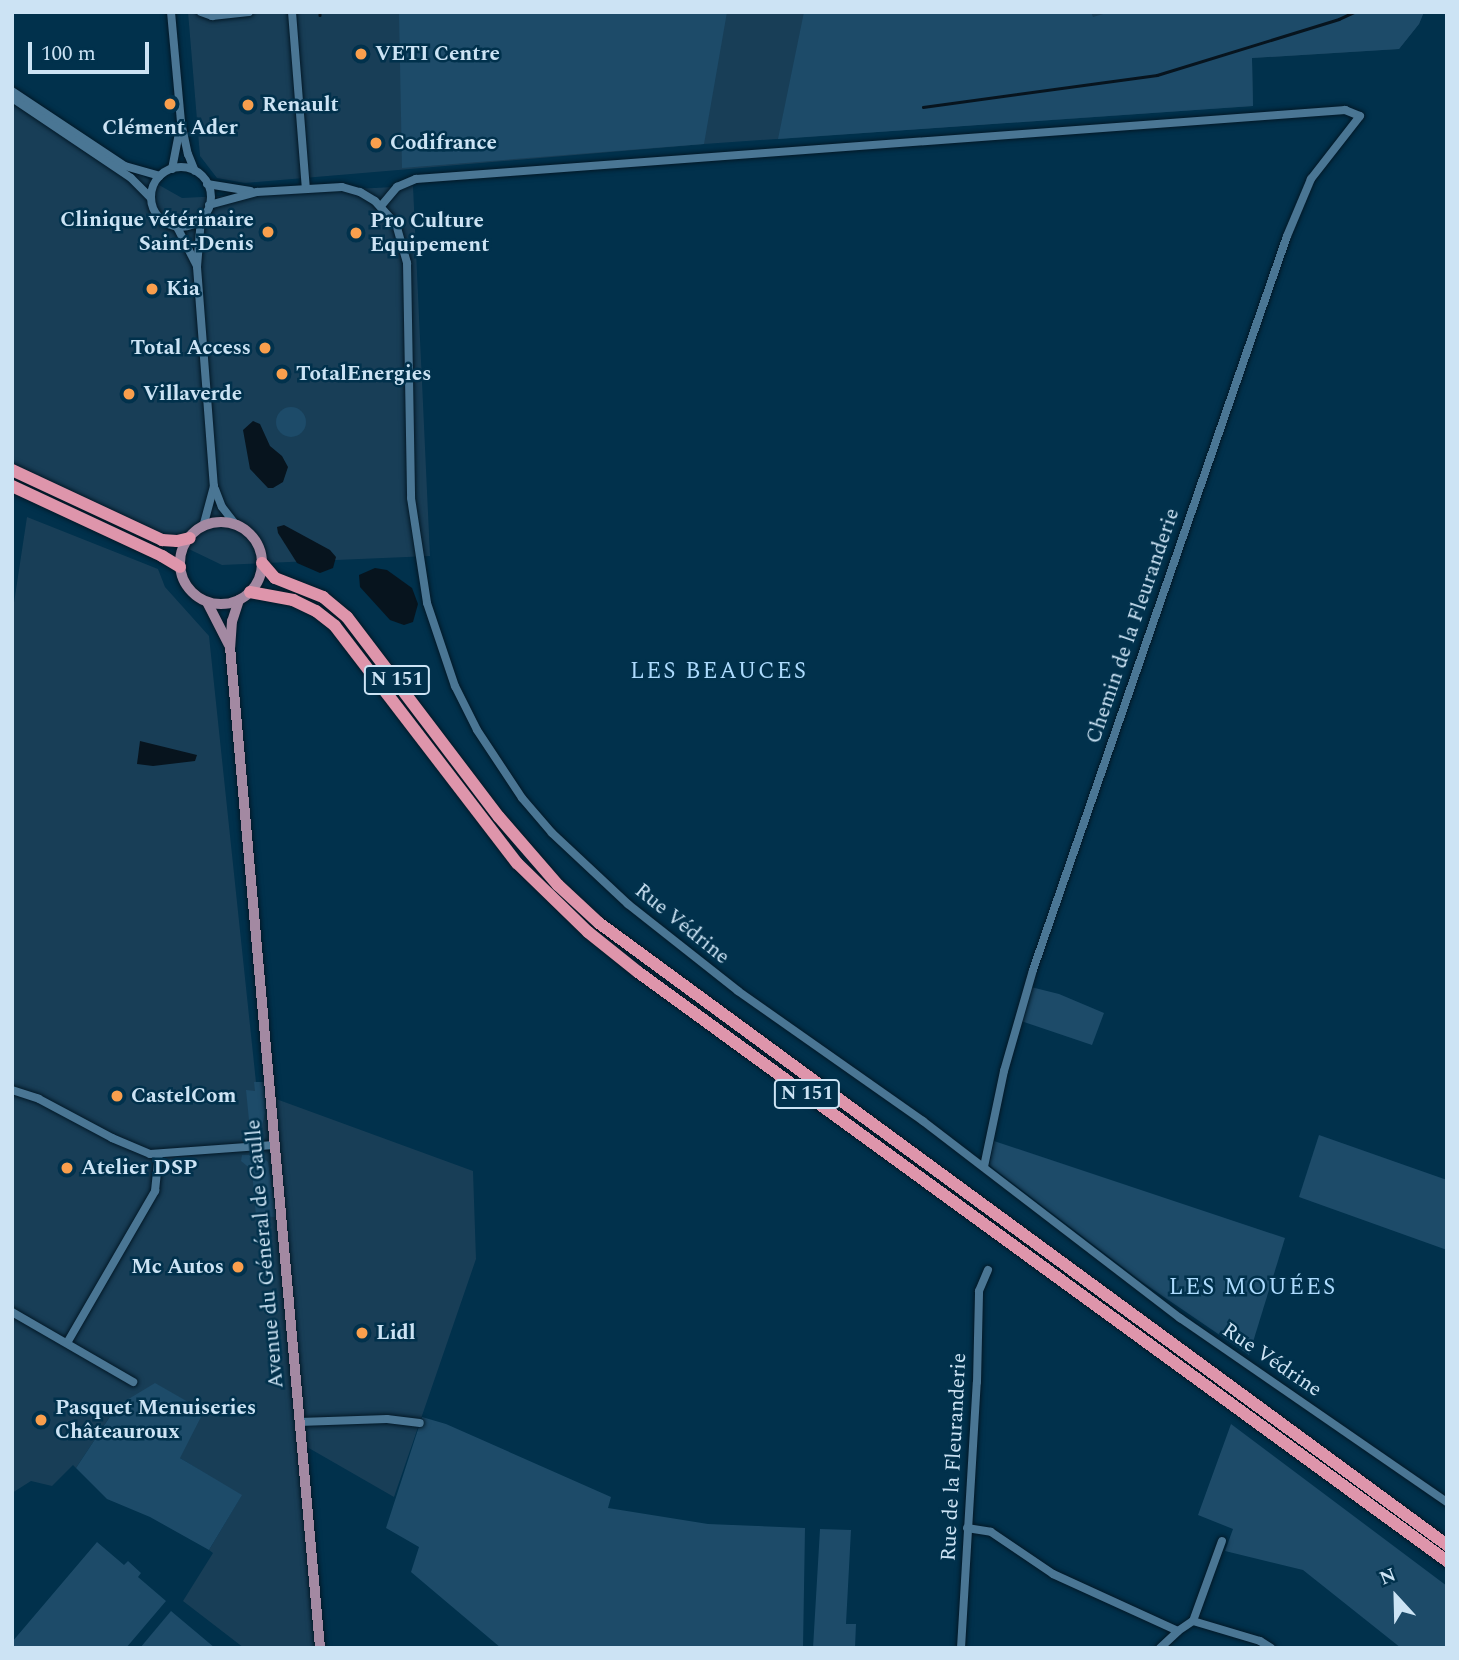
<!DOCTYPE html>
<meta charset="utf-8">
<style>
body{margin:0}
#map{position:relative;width:1459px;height:1660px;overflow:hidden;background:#01314c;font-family:Spectral,serif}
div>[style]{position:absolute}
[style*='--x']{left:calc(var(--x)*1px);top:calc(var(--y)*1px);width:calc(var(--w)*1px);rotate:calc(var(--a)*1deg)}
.built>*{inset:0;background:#183e57}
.green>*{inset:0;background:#1d4b69}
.round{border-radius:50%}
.water>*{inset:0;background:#07141e}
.stream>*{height:2.5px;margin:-1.25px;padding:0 1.25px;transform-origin:1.25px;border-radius:1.25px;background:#07141e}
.roads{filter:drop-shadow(0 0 2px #031826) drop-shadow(0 0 2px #031826)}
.minor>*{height:8px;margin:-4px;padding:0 4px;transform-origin:4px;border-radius:4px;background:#4a7694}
.minor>.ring{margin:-4px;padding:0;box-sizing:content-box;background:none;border:8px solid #4a7694;border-radius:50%}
.major>*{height:10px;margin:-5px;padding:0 5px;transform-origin:5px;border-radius:5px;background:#a389a2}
.major>.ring{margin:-5px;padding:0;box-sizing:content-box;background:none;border:10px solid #a389a2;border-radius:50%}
.highway>*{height:12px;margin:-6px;padding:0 6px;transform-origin:6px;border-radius:6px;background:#de95ab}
.dots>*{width:19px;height:19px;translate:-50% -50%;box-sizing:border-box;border:4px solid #01314c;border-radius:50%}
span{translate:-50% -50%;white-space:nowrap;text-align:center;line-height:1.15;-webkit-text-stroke:5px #01314c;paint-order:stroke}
.shield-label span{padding:2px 5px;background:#01314c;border:2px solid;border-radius:5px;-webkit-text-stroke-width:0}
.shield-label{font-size:19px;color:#cce3f4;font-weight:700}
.poi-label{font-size:21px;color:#cce3f4;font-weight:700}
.left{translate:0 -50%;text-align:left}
.right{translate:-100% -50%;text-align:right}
.street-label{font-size:21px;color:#cce3f4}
.neighbourhood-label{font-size:23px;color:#addbfe;letter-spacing:2px}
.frame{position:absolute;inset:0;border:14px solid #cce3f4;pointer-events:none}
.north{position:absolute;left:1361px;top:1562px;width:70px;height:70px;-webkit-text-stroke:5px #01314c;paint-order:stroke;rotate:338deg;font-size:19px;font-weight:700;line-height:28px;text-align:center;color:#cce3f4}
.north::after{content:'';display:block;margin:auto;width:24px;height:32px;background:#cce3f4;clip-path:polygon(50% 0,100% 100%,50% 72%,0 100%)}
.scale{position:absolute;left:28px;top:42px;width:121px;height:32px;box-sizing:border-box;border:4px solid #cce3f4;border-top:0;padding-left:9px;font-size:21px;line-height:24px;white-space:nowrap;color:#cce3f4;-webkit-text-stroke:5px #01314c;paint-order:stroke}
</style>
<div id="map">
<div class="built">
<i style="clip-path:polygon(188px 12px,1424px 12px,1419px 24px,1399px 49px,1252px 58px,1253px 106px,704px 144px,245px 183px,217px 178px,200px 156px)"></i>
<i style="clip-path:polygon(12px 102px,182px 198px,413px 186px,430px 556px,222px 565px,12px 464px)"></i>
<i style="clip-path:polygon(27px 517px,158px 569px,165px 587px,209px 636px,257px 1092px,473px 1171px,476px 1259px,394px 1497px,307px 1447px,318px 1648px,244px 1648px,183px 1601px,213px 1553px,209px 1550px,241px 1496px,180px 1458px,117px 1406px,76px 1468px,73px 1465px,52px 1486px,31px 1481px,12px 1493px,12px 616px)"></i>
</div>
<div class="green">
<i style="clip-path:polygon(399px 12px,727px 12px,704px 144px,402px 168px)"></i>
<i style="clip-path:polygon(804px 12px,1091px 12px,1093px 17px,1110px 12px,1424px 12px,1419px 24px,1399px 49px,1252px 58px,1253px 106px,778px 139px)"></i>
<i class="round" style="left:276px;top:407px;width:30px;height:30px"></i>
<i style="clip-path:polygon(1031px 987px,1059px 994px,1104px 1013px,1092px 1045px,1021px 1021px)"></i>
<i style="clip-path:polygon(254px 1082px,264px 1082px,265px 1113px,260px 1135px,251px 1140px,246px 1090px,255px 1091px)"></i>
<i style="clip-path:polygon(1319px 1135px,1447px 1180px,1447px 1250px,1299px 1197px)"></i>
<i style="clip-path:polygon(994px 1141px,1285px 1238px,1249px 1355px,1142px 1282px,989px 1165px)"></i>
<i style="clip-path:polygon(242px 1155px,260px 1155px,268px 1162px,276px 1217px,256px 1216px,252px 1170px,241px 1161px)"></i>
<i style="clip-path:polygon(155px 1383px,204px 1411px,180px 1458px,242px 1495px,209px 1550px,150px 1517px,107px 1499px,76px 1468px,117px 1406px)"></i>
<i style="clip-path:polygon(422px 1417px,446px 1424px,611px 1497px,608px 1508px,708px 1524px,805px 1528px,803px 1648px,501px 1648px,411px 1572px,419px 1547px,386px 1528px)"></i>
<i style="clip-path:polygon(1231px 1424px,1447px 1586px,1447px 1648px,1401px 1648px,1303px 1570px,1225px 1551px,1233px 1529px,1198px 1515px)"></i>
<i style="clip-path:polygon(820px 1529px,851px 1530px,846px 1624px,856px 1624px,855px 1648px,813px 1648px)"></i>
<i style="clip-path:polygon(97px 1542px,124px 1565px,128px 1561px,141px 1573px,138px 1577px,166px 1601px,126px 1648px,13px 1648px,12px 1642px)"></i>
<i style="clip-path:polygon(171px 1611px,215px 1648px,140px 1648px)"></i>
</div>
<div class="water">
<i style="clip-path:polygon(253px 421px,260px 424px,270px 446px,282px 456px,288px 467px,283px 482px,273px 488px,268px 488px,250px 469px,243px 430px)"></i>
<i style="clip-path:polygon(284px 525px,330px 550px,336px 557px,333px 568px,320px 573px,297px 563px,278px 533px,277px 527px)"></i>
<i style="clip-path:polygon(375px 568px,387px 570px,412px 588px,418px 604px,413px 622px,404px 625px,390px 620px,360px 587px,359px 575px)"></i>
<i style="clip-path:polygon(140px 741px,197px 755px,195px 761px,153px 766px,137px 764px)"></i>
</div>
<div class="stream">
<i style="--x:320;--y:12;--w:3;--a:90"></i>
<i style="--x:923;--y:107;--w:236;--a:-7.8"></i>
<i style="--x:1157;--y:75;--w:190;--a:-17.1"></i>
<i style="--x:1339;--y:19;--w:17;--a:-25"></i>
</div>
<div class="roads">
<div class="minor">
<i style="--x:171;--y:12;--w:110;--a:84.8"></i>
<i style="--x:181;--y:122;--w:33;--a:78"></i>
<i style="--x:188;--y:154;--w:18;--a:68"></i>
<i style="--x:201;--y:12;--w:12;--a:20"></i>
<i style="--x:212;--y:16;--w:37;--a:-6"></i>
<i style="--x:292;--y:12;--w:177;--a:85.5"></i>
<i style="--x:12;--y:91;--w:136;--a:33.6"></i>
<i style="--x:125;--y:166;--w:36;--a:16"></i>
<i style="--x:12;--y:98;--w:143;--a:33.9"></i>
<i style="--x:131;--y:178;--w:28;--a:45"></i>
<i class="ring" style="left:151px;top:167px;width:52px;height:52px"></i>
<i style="--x:172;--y:169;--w:42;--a:-79"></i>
<i style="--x:207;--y:184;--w:44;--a:9.2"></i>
<i style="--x:209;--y:205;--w:50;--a:-15.2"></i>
<i style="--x:257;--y:192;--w:85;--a:-3.4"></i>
<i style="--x:342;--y:187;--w:19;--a:16"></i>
<i style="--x:360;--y:192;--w:17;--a:31"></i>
<i style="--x:375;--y:201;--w:31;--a:48"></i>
<i style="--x:396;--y:224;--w:41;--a:74.2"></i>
<i style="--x:407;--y:263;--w:235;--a:89"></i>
<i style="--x:411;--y:498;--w:106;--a:81.3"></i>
<i style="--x:427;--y:603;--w:88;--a:71.4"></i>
<i style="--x:455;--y:686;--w:49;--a:63.4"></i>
<i style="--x:477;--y:730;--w:82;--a:56.5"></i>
<i style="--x:522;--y:798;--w:46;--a:49.4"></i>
<i style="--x:552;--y:833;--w:104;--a:43.1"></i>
<i style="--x:628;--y:904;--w:140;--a:38.3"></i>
<i style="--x:738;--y:991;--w:226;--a:35.1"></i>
<i style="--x:923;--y:1121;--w:324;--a:37.5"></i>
<i style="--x:1180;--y:1318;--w:324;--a:34.6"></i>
<i style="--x:381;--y:206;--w:25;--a:-50"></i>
<i style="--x:397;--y:187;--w:21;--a:-23"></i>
<i style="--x:416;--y:179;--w:932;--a:-4.25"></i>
<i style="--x:1345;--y:110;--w:16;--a:22"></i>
<i style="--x:1360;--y:116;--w:80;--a:127.9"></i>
<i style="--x:1311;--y:179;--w:62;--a:112.8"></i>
<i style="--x:1287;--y:236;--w:777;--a:109.09"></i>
<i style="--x:1033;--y:970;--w:105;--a:106"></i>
<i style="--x:1004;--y:1071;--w:98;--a:101.8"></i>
<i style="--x:201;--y:219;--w:48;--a:94.8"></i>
<i style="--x:197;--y:267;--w:220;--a:85.6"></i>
<i style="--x:214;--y:486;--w:42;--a:105"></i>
<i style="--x:177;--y:227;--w:42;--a:62.8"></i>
<i style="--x:215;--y:489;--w:19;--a:69"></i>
<i style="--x:222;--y:507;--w:23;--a:52"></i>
<i style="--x:12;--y:1090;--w:28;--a:18"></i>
<i style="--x:39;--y:1099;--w:83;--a:28.1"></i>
<i style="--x:112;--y:1138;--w:41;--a:22.8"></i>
<i style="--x:150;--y:1154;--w:124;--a:-4.2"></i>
<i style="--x:12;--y:1312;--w:140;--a:30"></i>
<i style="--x:67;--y:1343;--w:176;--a:-59.9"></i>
<i style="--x:155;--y:1191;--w:37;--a:-84"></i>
<i style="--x:299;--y:1422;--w:88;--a:-2"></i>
<i style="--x:387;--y:1419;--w:33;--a:7"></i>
<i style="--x:967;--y:1528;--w:24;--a:9"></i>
<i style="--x:991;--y:1532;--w:75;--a:34.1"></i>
<i style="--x:1053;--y:1574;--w:137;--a:24.5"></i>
<i style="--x:1178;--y:1631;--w:18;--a:-34"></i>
<i style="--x:1193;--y:1621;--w:70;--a:16.6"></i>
<i style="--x:1260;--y:1641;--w:13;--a:32"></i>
<i style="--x:1193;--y:1621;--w:85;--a:-70.1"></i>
<i style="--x:961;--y:1648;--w:266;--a:-86.6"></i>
<i style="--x:977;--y:1382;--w:91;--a:-88.7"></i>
<i style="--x:979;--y:1291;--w:23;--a:-67"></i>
<i style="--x:1160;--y:1648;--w:25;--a:-43"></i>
</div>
<div class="major">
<i class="ring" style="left:180px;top:522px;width:72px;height:72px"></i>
<i style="--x:239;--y:600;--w:22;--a:108"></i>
<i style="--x:232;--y:621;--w:26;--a:94"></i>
<i style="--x:230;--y:647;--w:1005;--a:84.86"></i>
<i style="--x:207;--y:602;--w:48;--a:62.9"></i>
</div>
<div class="highway">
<i style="--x:12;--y:470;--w:166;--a:25"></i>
<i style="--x:162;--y:540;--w:15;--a:4"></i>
<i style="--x:177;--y:541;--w:13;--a:-13"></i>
<i style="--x:12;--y:486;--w:166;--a:25"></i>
<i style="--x:162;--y:556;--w:21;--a:31"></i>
<i style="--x:262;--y:563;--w:20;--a:49"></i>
<i style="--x:275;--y:578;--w:52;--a:21.6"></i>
<i style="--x:323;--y:597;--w:31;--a:40"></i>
<i style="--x:347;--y:617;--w:251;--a:52.8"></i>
<i style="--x:499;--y:817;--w:90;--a:49.1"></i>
<i style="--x:558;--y:885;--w:56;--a:42.8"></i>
<i style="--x:599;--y:923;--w:1052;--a:36.26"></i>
<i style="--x:250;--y:592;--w:44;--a:10.5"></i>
<i style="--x:293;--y:600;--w:25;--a:26"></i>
<i style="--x:316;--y:611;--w:24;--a:38"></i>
<i style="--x:335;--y:626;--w:299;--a:52.5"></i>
<i style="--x:517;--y:863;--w:99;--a:44.2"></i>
<i style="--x:588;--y:932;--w:64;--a:38.7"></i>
<i style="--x:638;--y:972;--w:1001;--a:36.06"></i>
</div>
</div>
<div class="dots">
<i style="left:361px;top:54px;background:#f99f4d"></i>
<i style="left:170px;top:104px;background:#f99f4d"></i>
<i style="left:248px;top:105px;background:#f99f4d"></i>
<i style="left:376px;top:143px;background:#f99f4d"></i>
<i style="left:268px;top:232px;background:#f99f4d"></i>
<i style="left:356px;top:233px;background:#f99f4d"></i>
<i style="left:152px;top:289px;background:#f99f4d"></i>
<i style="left:265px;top:348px;background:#f99f4d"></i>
<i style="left:282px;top:374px;background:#f99f4d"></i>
<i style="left:129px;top:394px;background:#f99f4d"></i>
<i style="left:117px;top:1096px;background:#f99f4d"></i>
<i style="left:67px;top:1168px;background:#f99f4d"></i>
<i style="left:238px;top:1267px;background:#f99f4d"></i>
<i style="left:362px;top:1333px;background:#f99f4d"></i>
<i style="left:41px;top:1420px;background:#f99f4d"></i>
</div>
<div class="shield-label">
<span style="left:397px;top:680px">N 151</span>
<span style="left:807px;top:1094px">N 151</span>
</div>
<div class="poi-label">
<span class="left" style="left:375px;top:54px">VETI Centre</span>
<span class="left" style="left:262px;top:105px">Renault</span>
<span style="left:170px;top:128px">Clément Ader</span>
<span class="left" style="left:390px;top:143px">Codifrance</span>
<span class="right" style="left:254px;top:232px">Clinique vétérinaire<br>Saint-Denis</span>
<span class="left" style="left:370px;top:233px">Pro Culture<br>Equipement</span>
<span class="left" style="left:166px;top:289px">Kia</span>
<span class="right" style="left:251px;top:348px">Total Access</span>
<span class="left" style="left:296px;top:374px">TotalEnergies</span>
<span class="left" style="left:143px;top:394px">Villaverde</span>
<span class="left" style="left:131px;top:1096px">CastelCom</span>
<span class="left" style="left:81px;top:1168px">Atelier DSP</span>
<span class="right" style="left:224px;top:1267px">Mc Autos</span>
<span class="left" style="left:376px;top:1333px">Lidl</span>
<span class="left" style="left:55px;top:1420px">Pasquet Menuiseries<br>Châteauroux</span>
</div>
<div class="street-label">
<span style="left:1133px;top:626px;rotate:-71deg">Chemin de la Fleuranderie</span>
<span style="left:682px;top:924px;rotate:39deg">Rue Védrine</span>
<span style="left:265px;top:1254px;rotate:-95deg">Avenue du Général de Gaulle</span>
<span style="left:1272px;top:1360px;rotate:34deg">Rue Védrine</span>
<span style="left:954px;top:1457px;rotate:-87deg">Rue de la Fleuranderie</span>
</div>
<div class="neighbourhood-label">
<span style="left:719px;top:672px">LES BEAUCES</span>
<span style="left:1253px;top:1288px">LES MOUÉES</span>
</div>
<div class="frame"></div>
<div class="north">N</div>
<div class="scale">100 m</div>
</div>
